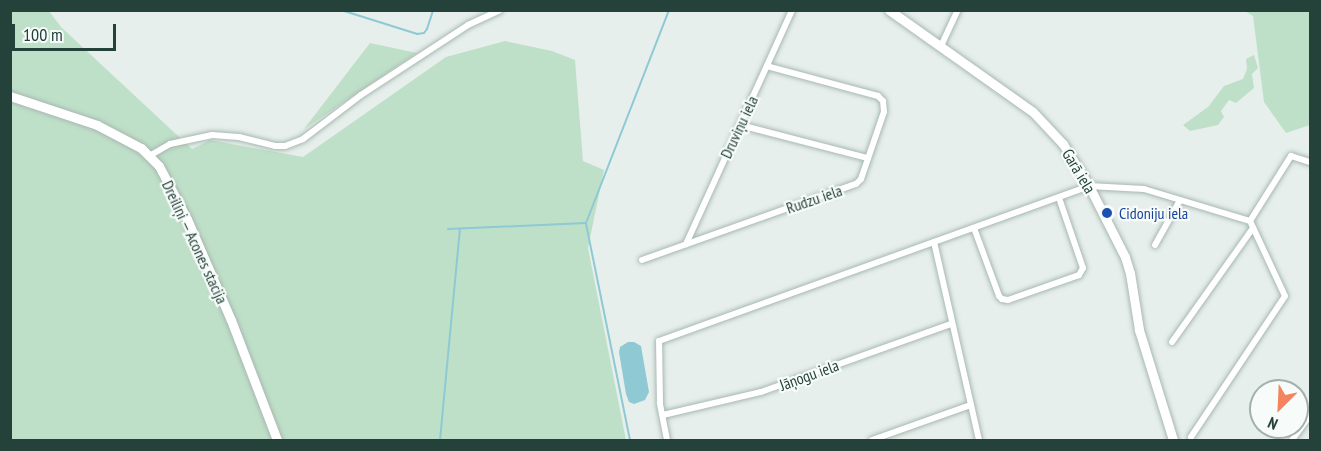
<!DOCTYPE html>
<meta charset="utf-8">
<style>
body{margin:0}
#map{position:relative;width:1321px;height:451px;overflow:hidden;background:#e6efeb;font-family:"PT Sans Narrow",sans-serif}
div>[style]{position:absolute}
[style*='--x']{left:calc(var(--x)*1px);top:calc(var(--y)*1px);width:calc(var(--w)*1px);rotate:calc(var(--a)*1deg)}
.green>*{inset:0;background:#bfe0c8}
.water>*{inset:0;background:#8ec9d4}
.stream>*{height:2px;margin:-1px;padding:0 1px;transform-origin:1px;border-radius:1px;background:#8ec9d4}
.roads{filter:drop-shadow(0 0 2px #a8b8b2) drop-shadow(0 0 2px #a8b8b2)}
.street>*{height:6px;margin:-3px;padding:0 3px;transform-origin:3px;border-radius:3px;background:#fff}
.secondary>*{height:9px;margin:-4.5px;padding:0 4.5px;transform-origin:4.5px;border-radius:4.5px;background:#fff}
.dots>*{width:16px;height:16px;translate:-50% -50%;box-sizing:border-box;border:3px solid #f7fbf9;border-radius:50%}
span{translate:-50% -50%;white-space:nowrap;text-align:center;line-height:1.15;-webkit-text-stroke:4.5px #f7fbf9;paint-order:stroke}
.street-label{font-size:16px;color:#24423a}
.transit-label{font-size:16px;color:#164399}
.left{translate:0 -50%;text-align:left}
.frame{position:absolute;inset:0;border:12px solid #24423a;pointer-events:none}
.north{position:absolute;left:1249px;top:379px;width:60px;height:60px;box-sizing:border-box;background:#f7fbf9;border:2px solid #a3b1ad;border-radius:50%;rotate:204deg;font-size:16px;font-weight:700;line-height:24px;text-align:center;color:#24423a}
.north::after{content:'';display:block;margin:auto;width:21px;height:27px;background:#f4845f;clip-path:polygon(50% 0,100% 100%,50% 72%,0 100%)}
.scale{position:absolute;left:12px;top:24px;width:104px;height:27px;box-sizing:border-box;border:3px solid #24423a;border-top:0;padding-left:8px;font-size:18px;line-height:21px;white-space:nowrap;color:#24423a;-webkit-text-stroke:4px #f7fbf9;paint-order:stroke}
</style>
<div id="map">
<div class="green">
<i style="clip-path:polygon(10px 11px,49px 11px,61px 27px,192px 149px,210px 140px,303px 157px,446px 57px,505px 41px,552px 51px,575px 60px,583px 161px,604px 170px,588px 248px,626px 440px,11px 440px)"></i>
<i style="clip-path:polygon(1245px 11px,1310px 11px,1310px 125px,1286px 133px,1264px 102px,1253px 16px)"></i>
<i style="clip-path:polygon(370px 43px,417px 53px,304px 129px)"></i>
<i style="clip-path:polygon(1254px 55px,1258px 68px,1252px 74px,1254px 88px,1236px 103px,1229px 100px,1221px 111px,1224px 117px,1218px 125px,1190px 131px,1183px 125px,1208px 107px,1224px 86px,1243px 79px,1247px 69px,1246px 59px)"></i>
</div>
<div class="water">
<i style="clip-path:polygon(628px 342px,634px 342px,641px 346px,649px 392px,645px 400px,634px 404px,629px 402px,626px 394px,619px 352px,620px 347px)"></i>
</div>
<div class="stream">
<i style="--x:341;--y:10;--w:80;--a:17.5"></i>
<i style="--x:417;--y:34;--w:7;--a:-8"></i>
<i style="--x:424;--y:33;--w:5;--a:-53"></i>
<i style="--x:427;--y:29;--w:20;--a:-72"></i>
<i style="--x:448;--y:229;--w:138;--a:-2.5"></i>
<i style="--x:440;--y:440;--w:212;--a:-84.6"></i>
<i style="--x:630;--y:440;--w:221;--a:-101.5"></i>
<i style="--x:586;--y:223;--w:229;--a:-68.7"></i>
</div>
<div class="roads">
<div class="street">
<i style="--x:941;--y:46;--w:40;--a:-65"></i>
<i style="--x:740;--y:125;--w:132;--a:14.5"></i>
<i style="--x:151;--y:155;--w:22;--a:-30"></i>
<i style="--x:170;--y:144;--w:43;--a:-12.1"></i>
<i style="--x:212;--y:135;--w:27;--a:4"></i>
<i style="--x:239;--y:137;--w:37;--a:14"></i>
<i style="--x:275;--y:146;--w:10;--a:0"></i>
<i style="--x:285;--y:146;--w:19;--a:-21"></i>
<i style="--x:303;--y:139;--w:73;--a:-37.2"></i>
<i style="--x:361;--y:95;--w:128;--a:-33.2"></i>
<i style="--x:468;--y:25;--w:35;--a:-25"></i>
<i style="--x:974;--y:228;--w:72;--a:69.8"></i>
<i style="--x:999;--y:296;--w:4;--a:45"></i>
<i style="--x:1002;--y:299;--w:6;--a:9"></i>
<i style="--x:1008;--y:300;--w:75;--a:-19.4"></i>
<i style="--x:1079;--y:275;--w:8;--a:-60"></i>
<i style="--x:1083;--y:268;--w:74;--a:-108.9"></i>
<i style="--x:934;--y:242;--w:203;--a:77.2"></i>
<i style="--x:686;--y:244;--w:257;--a:-65.6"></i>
<i style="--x:1155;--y:245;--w:51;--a:-60.9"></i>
<i style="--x:642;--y:260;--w:227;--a:-19.6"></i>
<i style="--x:856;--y:184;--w:7;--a:-45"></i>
<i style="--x:861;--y:179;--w:71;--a:-71.1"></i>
<i style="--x:884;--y:112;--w:11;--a:-95"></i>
<i style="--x:883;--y:101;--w:7;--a:-135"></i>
<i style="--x:878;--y:96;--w:115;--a:-164.9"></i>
<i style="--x:1172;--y:342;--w:140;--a:-54.6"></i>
<i style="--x:663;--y:415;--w:101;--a:-13.2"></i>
<i style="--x:761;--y:392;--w:202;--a:-19.7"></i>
<i style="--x:1191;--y:437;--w:169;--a:-56.3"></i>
<i style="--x:1285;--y:296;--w:83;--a:-115"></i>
<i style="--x:667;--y:440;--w:38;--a:-101"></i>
<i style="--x:660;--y:403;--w:62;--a:-90.9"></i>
<i style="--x:659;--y:341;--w:457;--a:-19.8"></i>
<i style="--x:1089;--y:186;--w:55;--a:3.1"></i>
<i style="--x:1144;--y:189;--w:111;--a:16.8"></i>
<i style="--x:1250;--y:221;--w:77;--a:-57.8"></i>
<i style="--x:1291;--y:156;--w:20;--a:18"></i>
<i style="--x:872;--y:440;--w:105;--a:-19.5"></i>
<i style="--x:1292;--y:440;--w:31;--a:-54"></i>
</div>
<div class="secondary">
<i style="--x:889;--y:10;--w:176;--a:35.3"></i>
<i style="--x:1033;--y:112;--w:44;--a:46.8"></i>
<i style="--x:1063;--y:144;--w:49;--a:58.2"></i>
<i style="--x:1089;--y:186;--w:80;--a:63.1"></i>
<i style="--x:1125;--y:257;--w:17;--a:73"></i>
<i style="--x:1130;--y:273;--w:58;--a:81"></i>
<i style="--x:1139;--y:330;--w:115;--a:72.8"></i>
<i style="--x:10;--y:96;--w:92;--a:18.4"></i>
<i style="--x:97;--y:125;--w:50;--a:27.6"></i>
<i style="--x:141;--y:148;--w:25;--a:45"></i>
<i style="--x:159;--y:166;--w:60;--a:62.2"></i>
<i style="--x:187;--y:219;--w:110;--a:66.5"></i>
<i style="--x:231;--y:320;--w:129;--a:69"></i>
</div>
</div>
<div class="dots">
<i style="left:1107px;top:213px;background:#1a4fb4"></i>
</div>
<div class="street-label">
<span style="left:739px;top:127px;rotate:-65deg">Druviņu iela</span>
<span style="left:1079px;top:171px;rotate:59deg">Garā iela</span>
<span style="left:814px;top:199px;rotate:-19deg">Rudzu iela</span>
<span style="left:195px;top:242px;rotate:65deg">Dreiliņi — Acones stacija</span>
<span style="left:809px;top:375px;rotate:-20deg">Jāņogu iela</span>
</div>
<div class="transit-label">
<span class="left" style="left:1119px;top:213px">Cidoniju iela</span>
</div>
<div class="frame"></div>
<div class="north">N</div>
<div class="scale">100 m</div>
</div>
